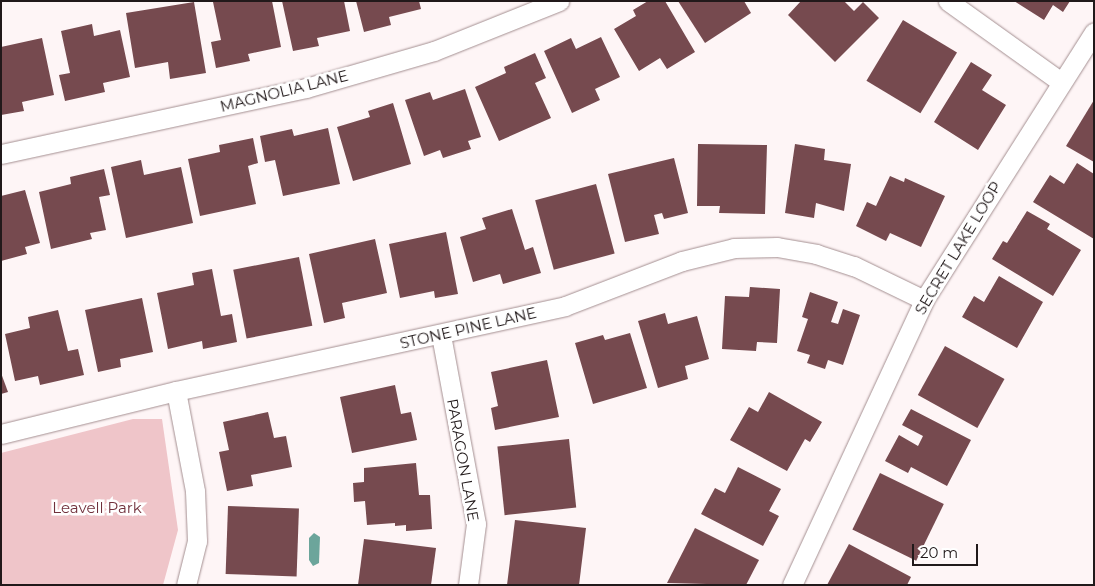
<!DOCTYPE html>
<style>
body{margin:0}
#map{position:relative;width:1095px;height:586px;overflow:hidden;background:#fef5f6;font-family:Montserrat,sans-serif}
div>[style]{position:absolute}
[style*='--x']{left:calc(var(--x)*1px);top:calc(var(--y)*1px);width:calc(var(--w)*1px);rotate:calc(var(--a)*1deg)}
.green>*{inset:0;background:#efc5c9}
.water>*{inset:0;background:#6ca59b}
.building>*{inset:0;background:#764a4f;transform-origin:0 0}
.roads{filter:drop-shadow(0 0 1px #a48f91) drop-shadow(0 0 1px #a48f91)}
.minor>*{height:19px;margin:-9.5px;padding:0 9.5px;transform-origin:9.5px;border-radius:9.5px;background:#fff}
span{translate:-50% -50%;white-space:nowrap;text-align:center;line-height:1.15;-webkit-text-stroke:5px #fff;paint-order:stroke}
.street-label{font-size:15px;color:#21191a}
.park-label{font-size:15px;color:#70303b}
.frame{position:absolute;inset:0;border:2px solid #21191a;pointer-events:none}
.scale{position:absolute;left:912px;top:544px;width:66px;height:22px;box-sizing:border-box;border:2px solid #21191a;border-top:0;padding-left:6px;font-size:15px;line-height:18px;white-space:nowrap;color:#21191a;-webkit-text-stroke:4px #fff;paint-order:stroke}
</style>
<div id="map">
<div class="green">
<i style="clip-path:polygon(133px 419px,162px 419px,178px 530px,163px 585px,1px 585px,1px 453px)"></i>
</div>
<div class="water">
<i style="clip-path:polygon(314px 533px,320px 537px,319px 563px,313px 566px,309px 560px,309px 538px)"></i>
</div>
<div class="building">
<i style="clip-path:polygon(272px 1px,281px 47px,248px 54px,250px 61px,216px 68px,211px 42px,221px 40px,213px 2px)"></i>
<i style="clip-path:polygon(282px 1px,344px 1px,350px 31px,317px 38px,319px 46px,293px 51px)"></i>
<i style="clip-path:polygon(356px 1px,419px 1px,421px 9px,389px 17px,391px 25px,364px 32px)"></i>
<i style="clip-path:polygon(648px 1px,665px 1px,695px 52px,667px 69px,660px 58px,639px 71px,614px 29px,636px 16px,633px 10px)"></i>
<i style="clip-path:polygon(678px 1px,744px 1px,751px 13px,705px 43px)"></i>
<i style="clip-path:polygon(801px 1px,844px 1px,854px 11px,863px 2px,879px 18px,835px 62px,788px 15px)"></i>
<i style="clip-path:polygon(1014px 1px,1070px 1px,1063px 12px,1053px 5px,1044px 20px)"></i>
<i style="clip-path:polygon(194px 2px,206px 73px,170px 79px,168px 62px,135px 68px,126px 13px)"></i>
<i style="left:903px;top:20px;width:63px;height:71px;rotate:31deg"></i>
<i style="clip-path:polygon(92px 24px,94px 36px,120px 30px,130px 77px,103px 83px,105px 92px,65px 101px,59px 75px,70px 73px,61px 31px)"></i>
<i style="clip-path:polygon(601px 37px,620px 77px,595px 89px,600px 100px,572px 113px,544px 51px,571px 38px,576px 49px)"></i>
<i style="clip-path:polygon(42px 38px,54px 95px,22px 102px,24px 111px,1px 115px,1px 47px)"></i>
<i style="clip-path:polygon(535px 53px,546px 78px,535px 83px,551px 118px,499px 141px,475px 87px,506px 73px,504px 67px)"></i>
<i style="clip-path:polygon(971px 62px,992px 75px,982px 90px,1006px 105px,978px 150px,934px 122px)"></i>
<i style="clip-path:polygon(465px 89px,481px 137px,468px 141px,471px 149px,443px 158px,440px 150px,424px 156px,405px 100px,430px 92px,433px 100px)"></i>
<i style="clip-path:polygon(1094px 100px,1094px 162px,1066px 146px)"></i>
<i style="clip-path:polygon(393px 103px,411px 164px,353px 181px,337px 127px,370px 117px,368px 111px)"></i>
<i style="clip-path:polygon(328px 128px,340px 184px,283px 196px,275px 160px,265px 162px,260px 136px,292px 129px,294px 136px)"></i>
<i style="clip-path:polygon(253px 138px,258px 163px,248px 166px,256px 204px,200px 216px,188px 159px,220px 152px,219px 145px)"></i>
<i style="clip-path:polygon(698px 144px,767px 145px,765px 214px,719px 213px,720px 206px,697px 206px)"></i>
<i style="clip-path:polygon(795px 144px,825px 149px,824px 160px,851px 164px,844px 211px,816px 203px,814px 218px,785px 213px)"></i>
<i style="clip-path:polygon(674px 158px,688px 213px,664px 219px,662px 213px,654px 215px,659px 234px,625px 242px,608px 174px)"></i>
<i style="clip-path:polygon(141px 160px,144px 175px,181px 167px,193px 223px,126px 238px,111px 167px)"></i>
<i style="clip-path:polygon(1077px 163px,1094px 174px,1094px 239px,1033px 202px,1050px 175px,1064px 184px)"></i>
<i style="clip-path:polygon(104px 169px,110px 195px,99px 197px,106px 230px,90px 233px,92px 239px,51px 249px,39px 192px,71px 184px,70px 177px)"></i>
<i style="clip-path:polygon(890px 176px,904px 182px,905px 178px,945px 196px,921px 247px,890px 233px,886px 241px,856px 226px,867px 202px,876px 206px)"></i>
<i style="left:596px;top:184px;width:72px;height:63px;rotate:75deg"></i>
<i style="clip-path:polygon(25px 190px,40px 243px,25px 247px,27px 254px,1px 261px,1px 196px)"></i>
<i style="clip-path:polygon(512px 209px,525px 250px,533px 247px,541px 273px,503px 284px,500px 274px,473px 282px,460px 237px,486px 229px,482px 218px)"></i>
<i style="clip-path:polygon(1027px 211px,1050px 224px,1047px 229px,1081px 250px,1053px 296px,992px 259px,1003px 241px,1007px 243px)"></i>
<i style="clip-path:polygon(446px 232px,458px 294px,435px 298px,434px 291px,400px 298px,389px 244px)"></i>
<i style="clip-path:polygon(375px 239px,387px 293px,342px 303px,345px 318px,324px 323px,309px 254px)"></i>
<i style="left:299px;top:257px;width:70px;height:67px;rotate:79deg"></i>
<i style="clip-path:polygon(212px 269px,221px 316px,232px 314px,237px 342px,203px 349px,202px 341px,168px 349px,157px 293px,194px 285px,192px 273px)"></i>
<i style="clip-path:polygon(999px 276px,1043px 302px,1017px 348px,962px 317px,974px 296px,984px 302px)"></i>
<i style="clip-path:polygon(750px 287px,780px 289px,777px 343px,757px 342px,756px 351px,722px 349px,725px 296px,749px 297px)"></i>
<i style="clip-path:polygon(810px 292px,838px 302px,831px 322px,838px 324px,843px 309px,860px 315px,843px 365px,828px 360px,825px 369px,807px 363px,810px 355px,797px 351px,808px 319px,802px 317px)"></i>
<i style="clip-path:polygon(142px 298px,153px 352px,120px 359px,121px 367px,98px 372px,85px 310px)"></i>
<i style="clip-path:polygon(58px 310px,68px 351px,78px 349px,84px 375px,40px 385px,38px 376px,15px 381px,5px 334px,30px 328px,28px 317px)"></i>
<i style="clip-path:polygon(665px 313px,668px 324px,697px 316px,709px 359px,685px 366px,688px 379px,658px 388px,638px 321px)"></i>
<i style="clip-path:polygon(630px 333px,647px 388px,593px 404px,575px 343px,603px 335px,605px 340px)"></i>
<i style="left:945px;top:346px;width:68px;height:56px;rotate:29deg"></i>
<i style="clip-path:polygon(547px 360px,559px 417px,495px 430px,491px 408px,498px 406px,491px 372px)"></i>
<i style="clip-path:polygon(1px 373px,8px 392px,1px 394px)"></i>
<i style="clip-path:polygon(395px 385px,401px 414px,411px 412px,417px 440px,352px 453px,340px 397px)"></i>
<i style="clip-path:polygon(769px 392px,822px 422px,810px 442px,805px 439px,787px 471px,730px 440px,749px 407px,758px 412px)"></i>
<i style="clip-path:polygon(911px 409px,971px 440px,947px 486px,911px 467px,908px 473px,885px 461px,899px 435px,918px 446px,923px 436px,902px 425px)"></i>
<i style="clip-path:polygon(268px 412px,274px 438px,286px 436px,292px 467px,251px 475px,253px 486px,227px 491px,219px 452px,229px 450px,223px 422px)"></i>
<i style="left:569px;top:439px;width:69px;height:72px;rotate:84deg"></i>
<i style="clip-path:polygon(416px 463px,419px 495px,430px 495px,432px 529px,406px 531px,406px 525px,395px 526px,395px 523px,367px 525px,365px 501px,354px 502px,353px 483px,364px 482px,364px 468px)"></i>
<i style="clip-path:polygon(738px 467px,781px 489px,769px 511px,779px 516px,763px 546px,701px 514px,715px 488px,725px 493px)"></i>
<i style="left:880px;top:473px;width:71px;height:63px;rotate:26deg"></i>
<i style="left:228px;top:506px;width:71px;height:68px;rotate:2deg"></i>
<i style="clip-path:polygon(515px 520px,586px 528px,579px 585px,507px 585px)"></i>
<i style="clip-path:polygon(695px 528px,759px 560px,746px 585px,667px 583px)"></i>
<i style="clip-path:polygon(364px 539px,436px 548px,431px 585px,358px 585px)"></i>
<i style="clip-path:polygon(849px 544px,911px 577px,907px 585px,827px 585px)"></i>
</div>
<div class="roads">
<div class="minor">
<i style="--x:948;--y:1;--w:139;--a:35.6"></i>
<i style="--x:1;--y:154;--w:312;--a:-12.2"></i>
<i style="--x:306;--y:88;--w:133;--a:-16.1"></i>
<i style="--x:434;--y:51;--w:135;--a:-21.8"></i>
<i style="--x:441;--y:335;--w:192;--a:79.5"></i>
<i style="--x:476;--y:524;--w:62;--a:97.5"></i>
<i style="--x:176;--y:391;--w:102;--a:79.2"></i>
<i style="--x:195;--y:491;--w:50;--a:87.7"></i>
<i style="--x:197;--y:541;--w:45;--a:104"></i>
<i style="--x:1;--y:434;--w:180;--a:-13.8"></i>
<i style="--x:176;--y:391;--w:398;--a:-12.3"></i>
<i style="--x:565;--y:306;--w:125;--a:-21"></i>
<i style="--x:682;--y:261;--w:54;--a:-14"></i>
<i style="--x:734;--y:248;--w:43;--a:-1.3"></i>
<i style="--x:777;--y:247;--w:40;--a:10"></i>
<i style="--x:816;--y:254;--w:40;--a:18"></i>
<i style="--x:854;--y:266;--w:78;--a:25.9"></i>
<i style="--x:792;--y:585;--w:314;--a:-65.1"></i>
<i style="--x:924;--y:300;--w:317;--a:-57.6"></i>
</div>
</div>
<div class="street-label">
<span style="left:284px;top:91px;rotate:-14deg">MAGNOLIA LANE</span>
<span style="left:958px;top:248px;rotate:-59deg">SECRET LAKE LOOP</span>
<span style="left:468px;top:328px;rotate:-13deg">STONE PINE LANE</span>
<span style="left:463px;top:460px;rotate:80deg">PARAGON LANE</span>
</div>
<div class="park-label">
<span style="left:97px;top:508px">Leavell Park</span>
</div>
<div class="frame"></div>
<div class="scale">20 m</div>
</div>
